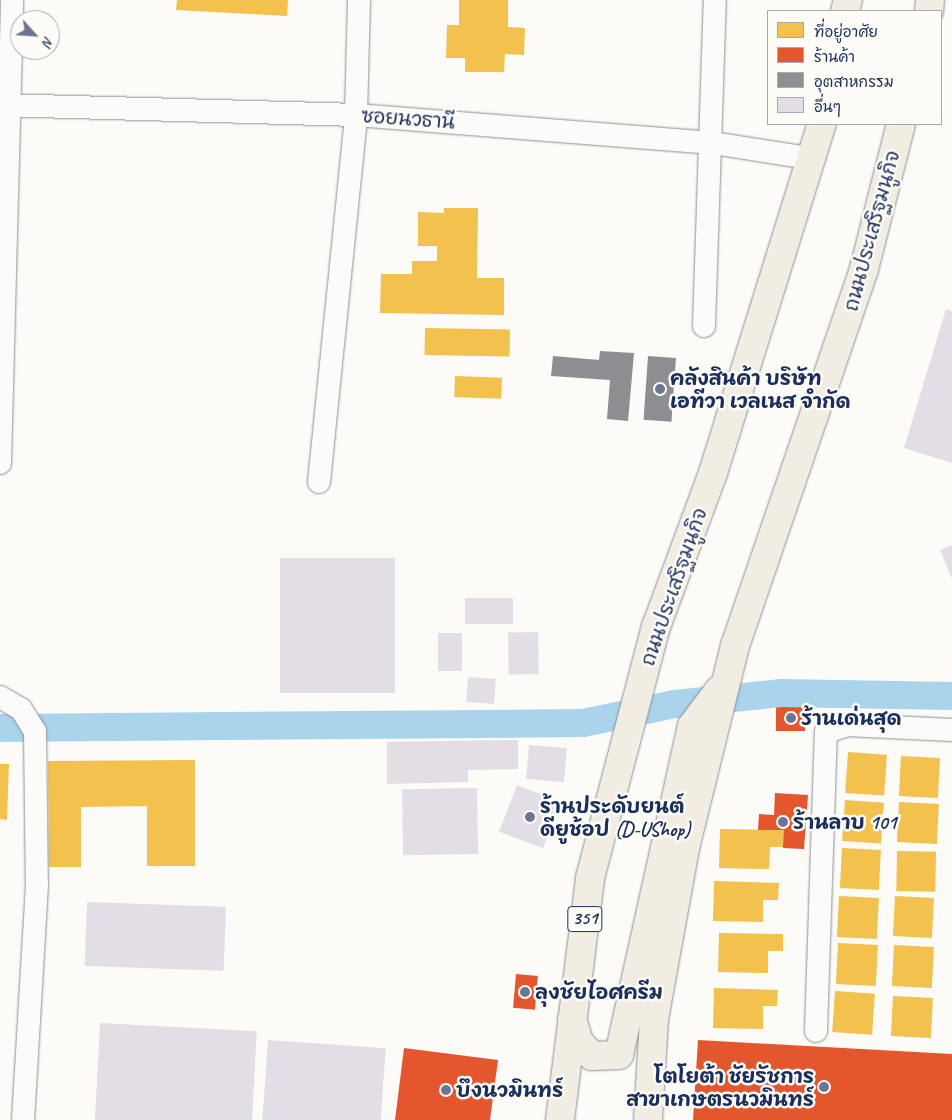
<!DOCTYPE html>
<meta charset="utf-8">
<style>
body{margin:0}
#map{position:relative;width:952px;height:1120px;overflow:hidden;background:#fcfbf8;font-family:Caveat,"Playpen Sans Thai",sans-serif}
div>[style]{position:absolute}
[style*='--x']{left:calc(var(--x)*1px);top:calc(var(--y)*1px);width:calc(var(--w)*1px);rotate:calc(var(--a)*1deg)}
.homes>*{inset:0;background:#f2c14e;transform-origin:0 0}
.shops>*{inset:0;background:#e4572e;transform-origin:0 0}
.industry>*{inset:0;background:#8d8d92;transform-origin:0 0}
.canal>*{height:28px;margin:-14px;padding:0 14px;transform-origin:14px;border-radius:14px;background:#a9d4ec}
.building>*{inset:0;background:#e3dee6;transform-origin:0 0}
.roads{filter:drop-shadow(0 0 1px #8c9097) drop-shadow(0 0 1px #8c9097)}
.minor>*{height:22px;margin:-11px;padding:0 11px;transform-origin:11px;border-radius:11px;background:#fbfbf9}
.primary>*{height:28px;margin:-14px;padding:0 14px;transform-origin:14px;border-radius:14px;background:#f1ede3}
.dots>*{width:14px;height:14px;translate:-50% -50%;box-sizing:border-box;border:2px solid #fdfcf7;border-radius:50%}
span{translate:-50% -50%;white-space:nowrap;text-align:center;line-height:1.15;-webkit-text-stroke:5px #fdfcf7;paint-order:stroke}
.shield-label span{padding:1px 4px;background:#fdfcf7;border:1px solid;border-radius:4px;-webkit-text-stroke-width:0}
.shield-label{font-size:19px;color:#1b2f5e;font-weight:700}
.street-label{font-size:20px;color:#1b2f5e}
.poi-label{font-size:20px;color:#1b2f5e;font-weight:700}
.left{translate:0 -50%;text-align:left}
.right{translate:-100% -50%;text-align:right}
.legend{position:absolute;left:767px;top:10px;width:175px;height:115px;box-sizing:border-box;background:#fdfcf7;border:1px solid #a3aaba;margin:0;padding:6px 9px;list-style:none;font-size:15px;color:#1b2f5e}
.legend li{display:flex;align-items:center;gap:10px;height:25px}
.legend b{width:25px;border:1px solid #a3aaba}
.north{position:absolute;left:10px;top:10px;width:50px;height:50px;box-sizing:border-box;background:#fdfcf7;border:1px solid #a3aaba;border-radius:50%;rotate:116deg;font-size:14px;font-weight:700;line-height:20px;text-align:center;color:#1b2f5e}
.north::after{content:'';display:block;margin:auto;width:18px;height:22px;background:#6a7694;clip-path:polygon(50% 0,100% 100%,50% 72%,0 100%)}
</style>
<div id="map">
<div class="homes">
<i style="clip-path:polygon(177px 0,288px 0,287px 16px,176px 10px)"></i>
<i style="clip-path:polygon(459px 0,508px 0,508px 27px,525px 28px,524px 55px,505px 54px,504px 72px,465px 72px,465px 58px,446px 58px,447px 25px,459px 25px)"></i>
<i style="clip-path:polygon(444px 208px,478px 208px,477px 278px,504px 278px,504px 315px,380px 313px,381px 274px,412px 274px,412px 261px,437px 261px,437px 246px,418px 246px,418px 212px,444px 213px)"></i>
<i style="left:425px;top:328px;width:85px;height:27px;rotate:1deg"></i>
<i style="left:455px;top:376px;width:47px;height:21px;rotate:2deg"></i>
<i style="left:848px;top:752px;width:39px;height:41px;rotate:4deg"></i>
<i style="left:901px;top:756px;width:39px;height:40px;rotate:3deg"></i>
<i style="clip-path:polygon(195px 760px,195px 866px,147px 866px,147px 806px,81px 807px,81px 867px,49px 867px,48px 761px)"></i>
<i style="clip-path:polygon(0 764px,9px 764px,7px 820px,0 819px)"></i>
<i style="left:845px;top:800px;width:39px;height:41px;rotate:4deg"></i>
<i style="left:899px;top:802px;width:40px;height:40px;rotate:3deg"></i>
<i style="clip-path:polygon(720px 829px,784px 830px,784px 847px,770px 847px,769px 869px,719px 868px)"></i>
<i style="left:842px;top:848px;width:39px;height:40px;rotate:3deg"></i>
<i style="left:897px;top:851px;width:39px;height:40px;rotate:1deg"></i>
<i style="clip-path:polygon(714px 881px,779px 883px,778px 900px,763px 900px,763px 922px,713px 921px)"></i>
<i style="left:839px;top:896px;width:40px;height:41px;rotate:3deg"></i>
<i style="left:895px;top:896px;width:39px;height:40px;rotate:3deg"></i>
<i style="clip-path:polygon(719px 933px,783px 934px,783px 951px,768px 951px,768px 973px,718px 972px)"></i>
<i style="left:838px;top:943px;width:40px;height:41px;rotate:3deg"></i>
<i style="left:894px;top:945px;width:40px;height:41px;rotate:3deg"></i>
<i style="clip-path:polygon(714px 988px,778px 990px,777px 1006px,763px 1006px,763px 1029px,713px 1028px)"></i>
<i style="left:835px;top:991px;width:40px;height:41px;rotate:4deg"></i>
<i style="left:893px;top:996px;width:40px;height:40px;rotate:3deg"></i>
</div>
<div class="shops">
<i style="left:776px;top:705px;width:29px;height:26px"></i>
<i style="clip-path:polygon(775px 793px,808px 795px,804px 849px,783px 848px,784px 830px,758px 830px,759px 814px,774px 815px)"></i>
<i style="left:516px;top:974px;width:22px;height:34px;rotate:5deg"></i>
<i style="clip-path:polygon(698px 1040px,952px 1054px,952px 1120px,693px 1120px)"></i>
<i style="clip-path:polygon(404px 1048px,498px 1060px,490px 1120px,395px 1120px)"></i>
</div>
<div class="industry">
<i style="clip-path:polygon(600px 351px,634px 353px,628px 421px,607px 419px,610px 380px,551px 376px,553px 356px,599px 360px)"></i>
<i style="left:648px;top:356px;width:28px;height:64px;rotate:4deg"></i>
</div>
<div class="canal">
<i style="--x:0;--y:728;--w:583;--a:-0.49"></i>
<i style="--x:583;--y:723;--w:94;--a:-11.7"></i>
<i style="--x:675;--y:704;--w:107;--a:-5.9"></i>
<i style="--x:781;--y:693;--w:171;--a:1"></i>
</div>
<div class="building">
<i style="clip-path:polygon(946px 309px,952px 311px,952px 463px,904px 448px)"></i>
<i style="clip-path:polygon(952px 545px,952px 579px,940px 550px)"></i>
<i style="left:280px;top:558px;width:115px;height:135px"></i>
<i style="left:465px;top:598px;width:48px;height:26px"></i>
<i style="left:538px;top:632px;width:42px;height:30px;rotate:89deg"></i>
<i style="left:438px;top:633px;width:24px;height:38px"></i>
<i style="left:468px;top:677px;width:28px;height:25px;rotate:4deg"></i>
<i style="clip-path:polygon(518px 740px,518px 769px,468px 770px,468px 782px,387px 784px,387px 742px)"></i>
<i style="left:529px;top:745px;width:38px;height:34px;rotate:5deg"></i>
<i style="left:517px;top:785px;width:47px;height:50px;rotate:21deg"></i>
<i style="left:477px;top:788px;width:66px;height:75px;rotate:89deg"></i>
<i style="left:87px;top:902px;width:139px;height:64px;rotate:2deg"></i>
<i style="left:100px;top:1023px;width:157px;height:97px;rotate:3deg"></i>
<i style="left:268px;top:1040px;width:118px;height:80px;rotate:4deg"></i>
</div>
<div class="roads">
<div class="minor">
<i style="--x:0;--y:105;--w:356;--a:1.6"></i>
<i style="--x:356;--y:115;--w:358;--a:4.5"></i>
<i style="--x:713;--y:143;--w:102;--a:9"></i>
<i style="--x:704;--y:326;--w:326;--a:-88.1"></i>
<i style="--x:0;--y:463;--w:463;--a:-88.5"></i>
<i style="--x:319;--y:482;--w:369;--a:-84.2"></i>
<i style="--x:356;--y:115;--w:115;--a:-88.5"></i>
<i style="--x:0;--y:697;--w:24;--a:30"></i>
<i style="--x:21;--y:709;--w:26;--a:58"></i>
<i style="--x:35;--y:731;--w:154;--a:89.3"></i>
<i style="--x:37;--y:885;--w:235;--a:93.4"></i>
<i style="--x:816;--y:1031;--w:299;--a:-88.1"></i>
<i style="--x:826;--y:732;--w:22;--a:-18"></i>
<i style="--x:847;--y:725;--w:105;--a:2.7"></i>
</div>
<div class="primary">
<i style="--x:845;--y:11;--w:11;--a:-75"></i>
<i style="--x:929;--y:11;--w:11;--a:-85"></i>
<i style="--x:572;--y:1019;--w:24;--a:73"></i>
<i style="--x:579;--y:1042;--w:19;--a:47"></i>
<i style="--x:592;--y:1056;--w:27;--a:-2"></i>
<i style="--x:619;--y:1055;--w:337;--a:-77.5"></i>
<i style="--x:692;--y:726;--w:45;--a:-53.1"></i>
<i style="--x:560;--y:1120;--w:244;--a:-82.9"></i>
<i style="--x:590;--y:878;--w:260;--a:-75.3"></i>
<i style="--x:656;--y:627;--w:164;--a:-69.7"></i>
<i style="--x:713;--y:473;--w:366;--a:-72.7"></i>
<i style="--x:648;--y:1120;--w:101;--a:-86.6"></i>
<i style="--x:654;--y:1019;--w:174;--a:-79.7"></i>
<i style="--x:685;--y:848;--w:208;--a:-76.1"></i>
<i style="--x:735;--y:646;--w:398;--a:-71.1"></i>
<i style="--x:864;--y:269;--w:150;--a:-75.7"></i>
</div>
</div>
<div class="dots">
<i style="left:660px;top:389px;background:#6a7694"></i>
<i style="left:791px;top:718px;background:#6a7694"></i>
<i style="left:530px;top:817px;background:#6a7694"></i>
<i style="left:783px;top:822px;background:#6a7694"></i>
<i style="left:525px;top:992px;background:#6a7694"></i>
<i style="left:824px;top:1087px;background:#6a7694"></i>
<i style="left:446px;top:1090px;background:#6a7694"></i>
</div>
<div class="shield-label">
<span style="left:585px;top:919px">351</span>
</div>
<div class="street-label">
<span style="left:408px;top:119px;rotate:4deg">ซอยนวธานี</span>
<span style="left:872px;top:231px;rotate:-75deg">ถนนประเสริฐมนูกิจ</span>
<span style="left:674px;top:587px;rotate:-71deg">ถนนประเสริฐมนูกิจ</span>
</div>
<div class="poi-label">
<span class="left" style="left:670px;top:390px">คลังสินค้า บริษัท<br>เอทีวา เวลเนส จำกัด</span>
<span class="left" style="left:801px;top:718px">ร้านเด่นสุด</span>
<span class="left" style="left:540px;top:818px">ร้านประดับยนต์<br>ดียูช้อป (D-UShop)</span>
<span class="left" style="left:793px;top:822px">ร้านลาบ 101</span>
<span class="left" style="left:535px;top:992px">ลุงชัยไอศครีม</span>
<span class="right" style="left:814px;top:1088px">โตโยต้า ชัยรัชการ<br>สาขาเกษตรนวมินทร์</span>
<span class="left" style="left:456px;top:1090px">บึงนวมินทร์</span>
</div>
<ul class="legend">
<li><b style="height:14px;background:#f2c14e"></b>ที่อยู่อาศัย</li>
<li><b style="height:14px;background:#e4572e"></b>ร้านค้า</li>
<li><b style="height:14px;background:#8d8d92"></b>อุตสาหกรรม</li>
<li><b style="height:14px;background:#e3dee6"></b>อื่นๆ</li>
</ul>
<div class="north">N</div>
</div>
